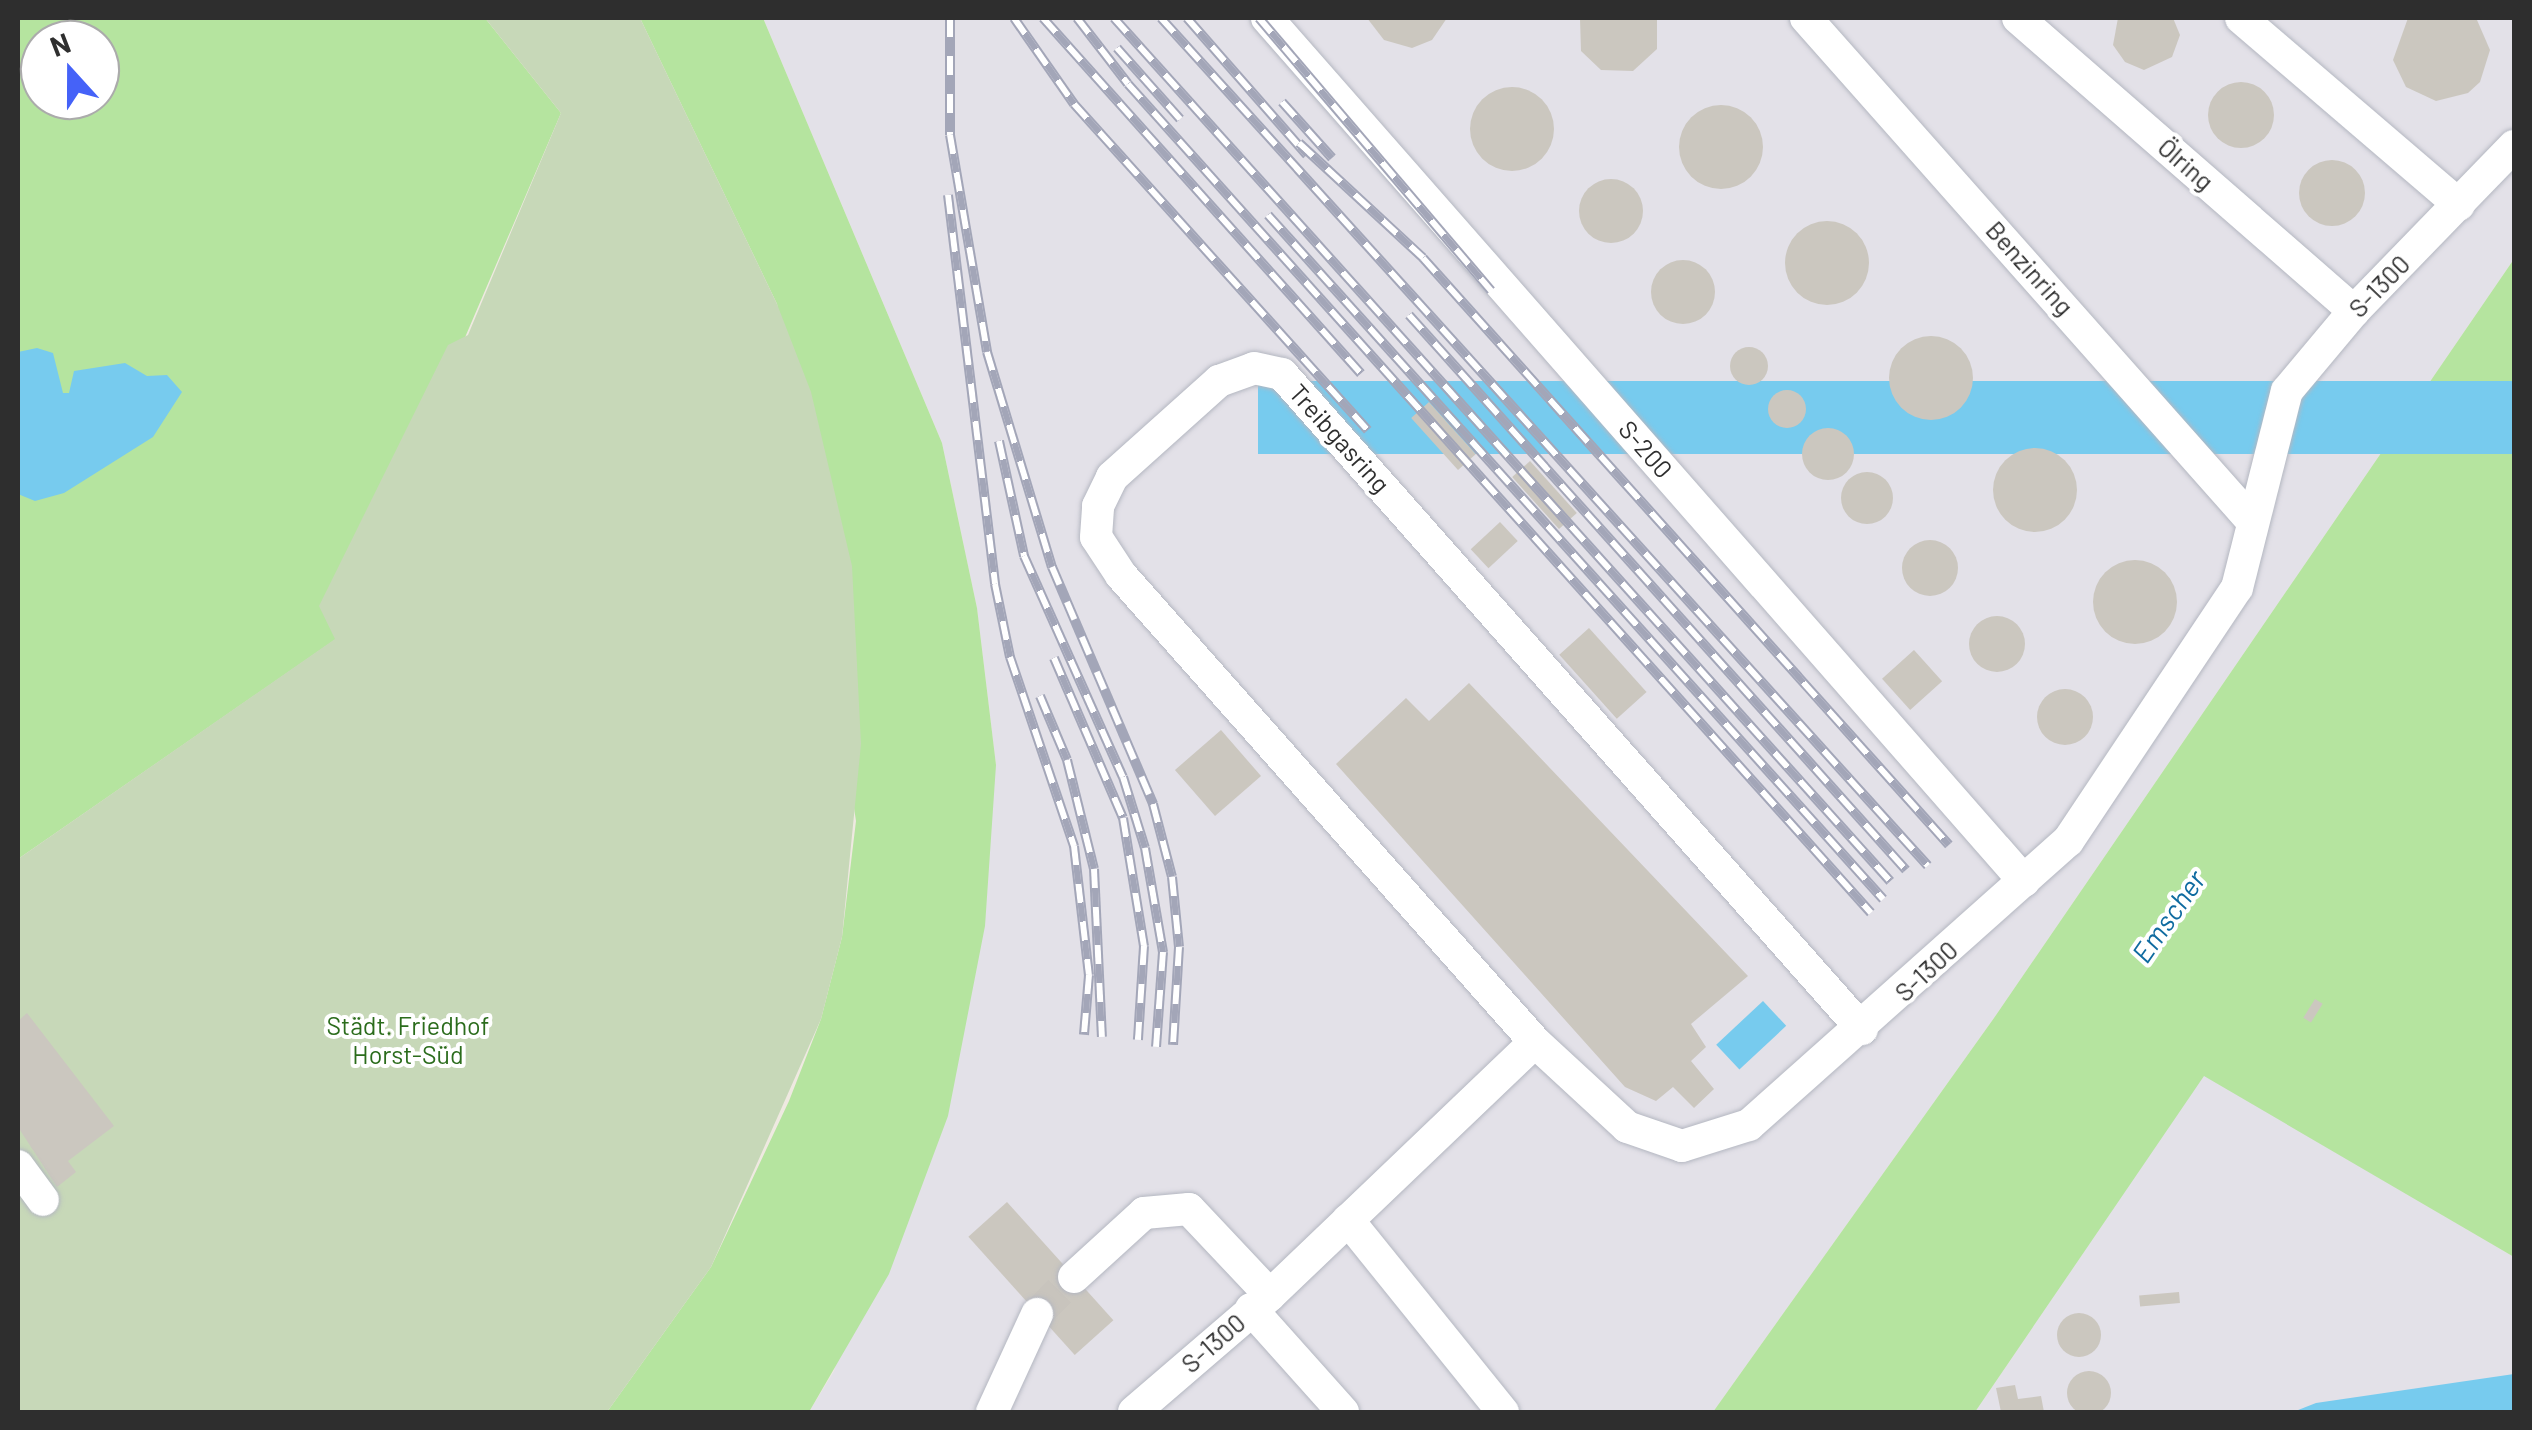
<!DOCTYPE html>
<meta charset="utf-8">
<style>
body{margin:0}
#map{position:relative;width:2532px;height:1430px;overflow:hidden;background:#efe9e1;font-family:Barlow,sans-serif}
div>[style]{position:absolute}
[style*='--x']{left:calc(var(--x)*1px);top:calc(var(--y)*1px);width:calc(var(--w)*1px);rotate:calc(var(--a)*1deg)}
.industrial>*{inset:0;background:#e3e1e8}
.green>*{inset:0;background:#b5e49f}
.cemetery>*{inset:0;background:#c7d8b8}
.water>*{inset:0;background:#77cbee;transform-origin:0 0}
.building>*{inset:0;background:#cbc7bf;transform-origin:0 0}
.round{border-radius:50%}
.minor-tunnel>*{height:32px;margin-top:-16px;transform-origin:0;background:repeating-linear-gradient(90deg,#c8c4bd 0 32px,transparent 0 48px)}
.roads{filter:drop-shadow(0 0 2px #b4b7c1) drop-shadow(0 0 2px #b4b7c1)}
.minor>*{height:32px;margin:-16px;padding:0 16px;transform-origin:16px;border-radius:16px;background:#fff}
.rail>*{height:10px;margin-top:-5px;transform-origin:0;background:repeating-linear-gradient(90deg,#fff 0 19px,#a3a6b8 0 38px);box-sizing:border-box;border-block:2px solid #a3a6b8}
span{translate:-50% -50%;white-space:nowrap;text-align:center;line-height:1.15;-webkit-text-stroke:8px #fff;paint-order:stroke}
.street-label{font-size:25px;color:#2e2e2e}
.park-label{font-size:25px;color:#2b6c1c}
.water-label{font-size:28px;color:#0f6ba0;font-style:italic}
.frame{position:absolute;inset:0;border:20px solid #2e2e2e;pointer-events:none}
.north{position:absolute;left:20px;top:20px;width:100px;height:100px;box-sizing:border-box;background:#fff;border:2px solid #ababab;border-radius:50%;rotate:339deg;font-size:28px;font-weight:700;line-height:40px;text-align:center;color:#2e2e2e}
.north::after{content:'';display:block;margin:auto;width:35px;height:45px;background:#4562f8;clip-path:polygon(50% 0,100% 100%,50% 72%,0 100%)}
</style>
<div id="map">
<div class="industrial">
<i style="clip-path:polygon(763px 18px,2514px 18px,2514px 259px,1994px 1018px,1713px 1412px,809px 1412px,834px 1371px,996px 765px,977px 608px,942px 443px)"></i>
<i style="clip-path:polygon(2204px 1075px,2514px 1257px,2514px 1412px,1975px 1412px)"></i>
</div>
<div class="green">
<i style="clip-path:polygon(evenodd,18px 18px,485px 18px,561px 113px,336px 639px,18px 859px,18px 18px,40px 40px,100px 40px,100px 100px,40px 100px,40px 40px)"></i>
<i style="clip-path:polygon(640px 18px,763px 18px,942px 443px,977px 608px,996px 765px,985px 926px,948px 1116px,889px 1274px,809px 1412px,607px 1412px,711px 1267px,789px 1101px,821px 1019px,842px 937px,856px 821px,777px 304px)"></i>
<i style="clip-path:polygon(2514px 259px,2514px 1257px,2204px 1076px,1975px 1412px,1713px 1412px,1994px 1018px)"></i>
</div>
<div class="cemetery">
<i style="clip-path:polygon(485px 18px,640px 18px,777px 304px,811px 392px,852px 566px,861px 744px,842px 937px,821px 1019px,711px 1267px,607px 1412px,18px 1412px,18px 859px,335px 639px,319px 606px,448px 345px,468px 335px,561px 113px)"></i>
</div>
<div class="water">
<i style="clip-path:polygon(37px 348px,53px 353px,63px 393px,69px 393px,74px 371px,125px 363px,147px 376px,167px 375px,182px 392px,153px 437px,64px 493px,35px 501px,18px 494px,18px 352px)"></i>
<i style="left:2514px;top:381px;width:73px;height:1256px;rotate:90deg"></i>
<i style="left:1763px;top:1001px;width:34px;height:64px;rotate:47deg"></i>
<i style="clip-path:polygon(2514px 1374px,2514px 1412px,2293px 1412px,2316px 1403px)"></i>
</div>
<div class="building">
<i style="clip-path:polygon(1367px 18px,1447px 18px,1432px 40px,1412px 48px,1384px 40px)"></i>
<i style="clip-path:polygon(1580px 18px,1657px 18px,1657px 49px,1633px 71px,1601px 70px,1581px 51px)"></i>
<i style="clip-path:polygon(2118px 18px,2173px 18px,2180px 35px,2172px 57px,2144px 70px,2125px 62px,2113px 45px)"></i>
<i style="clip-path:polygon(2408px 18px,2477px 20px,2490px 50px,2480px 82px,2468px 93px,2436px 101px,2406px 87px,2393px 60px)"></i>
<i class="round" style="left:2208px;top:82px;width:66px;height:66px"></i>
<i class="round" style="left:1470px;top:87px;width:84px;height:84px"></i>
<i class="round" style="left:1679px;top:105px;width:84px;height:84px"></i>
<i class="round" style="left:2299px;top:160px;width:66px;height:66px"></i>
<i class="round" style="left:1579px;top:179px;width:64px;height:64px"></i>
<i class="round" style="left:1785px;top:221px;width:84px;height:84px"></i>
<i class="round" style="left:1651px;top:260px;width:64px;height:64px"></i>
<i class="round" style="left:1889px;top:336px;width:84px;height:84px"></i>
<i class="round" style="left:1730px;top:347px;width:38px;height:38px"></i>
<i class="round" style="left:1768px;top:390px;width:38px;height:38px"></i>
<i style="left:1429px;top:402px;width:70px;height:24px;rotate:48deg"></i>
<i class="round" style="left:1802px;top:428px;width:52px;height:52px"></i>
<i class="round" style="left:1993px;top:448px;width:84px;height:84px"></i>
<i style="left:1530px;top:461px;width:70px;height:24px;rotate:48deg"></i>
<i class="round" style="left:1841px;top:472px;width:52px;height:52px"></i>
<i style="left:1500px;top:522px;width:26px;height:40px;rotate:47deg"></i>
<i class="round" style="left:1902px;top:540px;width:56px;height:56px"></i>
<i class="round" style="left:2093px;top:560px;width:84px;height:84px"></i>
<i class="round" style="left:1969px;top:616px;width:56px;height:56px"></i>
<i style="left:1589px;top:628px;width:86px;height:40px;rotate:48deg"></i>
<i style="left:1914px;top:650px;width:42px;height:43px;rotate:48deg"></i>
<i style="clip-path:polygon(1469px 683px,1748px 976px,1691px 1024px,1706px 1047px,1691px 1061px,1714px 1089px,1694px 1108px,1673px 1087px,1656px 1101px,1625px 1087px,1336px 764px,1406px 698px,1429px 721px)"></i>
<i class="round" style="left:2037px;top:689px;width:56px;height:56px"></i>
<i style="left:1221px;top:730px;width:61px;height:61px;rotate:49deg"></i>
<i style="left:2315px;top:999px;width:9px;height:22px;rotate:32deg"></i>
<i style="clip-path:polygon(27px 1013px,114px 1126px,68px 1161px,76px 1172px,57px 1187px,18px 1127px,18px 1021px)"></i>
<i style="left:1007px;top:1202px;width:159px;height:52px;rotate:48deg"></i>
<i style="left:2179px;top:1292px;width:11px;height:40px;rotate:85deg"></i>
<i class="round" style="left:2057px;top:1313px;width:44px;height:44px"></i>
<i class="round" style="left:2067px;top:1371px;width:44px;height:44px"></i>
<i style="clip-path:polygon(2015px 1385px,2018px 1399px,2041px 1396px,2044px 1412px,2001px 1412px,1996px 1388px)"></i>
</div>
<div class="minor-tunnel">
<i style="--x:1037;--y:1314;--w:52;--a:-45"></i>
</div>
<div class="roads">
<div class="minor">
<i style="--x:1267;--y:18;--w:1148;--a:48.74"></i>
<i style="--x:1806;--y:18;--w:672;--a:48.44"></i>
<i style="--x:2018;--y:18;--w:446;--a:41.1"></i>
<i style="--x:2241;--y:18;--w:287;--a:40.6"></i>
<i style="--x:1535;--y:1042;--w:624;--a:-131.56"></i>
<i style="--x:1121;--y:575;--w:45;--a:-123.3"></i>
<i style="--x:1096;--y:537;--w:31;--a:-86"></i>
<i style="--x:1098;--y:506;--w:32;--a:-64"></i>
<i style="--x:1112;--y:477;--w:144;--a:-41.9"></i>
<i style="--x:1219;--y:381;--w:37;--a:-20"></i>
<i style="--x:1254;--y:368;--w:29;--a:12"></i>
<i style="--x:1282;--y:374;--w:875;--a:48.48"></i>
<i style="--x:18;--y:1166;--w:42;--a:53.7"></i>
<i style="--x:1348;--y:1220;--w:247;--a:51.1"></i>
<i style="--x:1074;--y:1277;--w:95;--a:-42.4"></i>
<i style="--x:1144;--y:1213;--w:45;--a:-5.1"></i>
<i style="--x:1189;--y:1209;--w:118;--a:46.7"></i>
<i style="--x:1251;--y:1309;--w:138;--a:48.2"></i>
<i style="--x:992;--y:1412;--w:108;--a:-65.3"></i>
<i style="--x:1134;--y:1412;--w:179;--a:-40.7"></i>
<i style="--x:1270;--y:1295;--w:366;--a:-43.7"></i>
<i style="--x:1535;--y:1042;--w:125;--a:42.7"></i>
<i style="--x:1627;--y:1127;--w:58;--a:19.1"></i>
<i style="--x:1682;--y:1146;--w:70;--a:-17.4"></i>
<i style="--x:1749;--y:1125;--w:427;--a:-41.7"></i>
<i style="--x:2068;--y:841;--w:304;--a:-56.3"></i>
<i style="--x:2237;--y:588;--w:203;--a:-75.8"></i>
<i style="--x:2287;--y:391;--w:104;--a:-50.1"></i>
<i style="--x:2354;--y:311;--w:230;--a:-45.9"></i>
</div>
</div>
<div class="rail">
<i style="--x:950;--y:18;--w:117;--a:90"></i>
<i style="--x:950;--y:135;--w:220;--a:80.3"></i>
<i style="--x:987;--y:352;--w:225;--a:73.2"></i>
<i style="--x:1052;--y:567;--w:258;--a:66.9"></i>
<i style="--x:1153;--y:804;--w:75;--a:75.4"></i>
<i style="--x:1172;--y:877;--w:70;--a:84.3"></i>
<i style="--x:1179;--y:947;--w:98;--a:93.5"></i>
<i style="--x:1014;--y:18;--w:105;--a:55.1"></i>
<i style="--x:1074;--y:104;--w:439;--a:48"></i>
<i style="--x:1043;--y:18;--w:477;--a:48.2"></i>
<i style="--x:1077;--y:18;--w:83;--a:52.3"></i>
<i style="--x:1128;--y:84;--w:1113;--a:48.13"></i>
<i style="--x:1114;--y:18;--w:1161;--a:48.04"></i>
<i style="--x:1161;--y:18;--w:1143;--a:47.87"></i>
<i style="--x:1187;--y:18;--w:182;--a:48.8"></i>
<i style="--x:1259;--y:18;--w:358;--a:49.6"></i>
<i style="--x:1117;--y:48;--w:95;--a:48.4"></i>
<i style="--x:1282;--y:102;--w:75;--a:48.2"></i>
<i style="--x:1299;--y:143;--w:169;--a:42.8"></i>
<i style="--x:1423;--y:258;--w:788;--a:48.14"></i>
<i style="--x:948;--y:195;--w:392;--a:83.1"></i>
<i style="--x:995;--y:584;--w:75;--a:78.4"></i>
<i style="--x:1010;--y:657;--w:200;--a:71.3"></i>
<i style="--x:1074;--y:846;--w:130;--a:83.4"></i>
<i style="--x:1089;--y:975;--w:60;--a:94.8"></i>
<i style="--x:1268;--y:215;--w:920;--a:48.04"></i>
<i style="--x:1409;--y:315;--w:745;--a:48.16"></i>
<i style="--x:999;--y:441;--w:118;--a:77.7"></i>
<i style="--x:1024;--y:556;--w:242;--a:65.9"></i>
<i style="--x:1123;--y:777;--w:74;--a:72.8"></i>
<i style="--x:1145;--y:848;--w:106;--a:80.2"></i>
<i style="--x:1163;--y:952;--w:95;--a:94.2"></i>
<i style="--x:1054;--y:658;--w:174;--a:66.7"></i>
<i style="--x:1123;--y:818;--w:130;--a:80.7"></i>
<i style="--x:1144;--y:946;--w:94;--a:93.7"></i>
<i style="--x:1040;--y:696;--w:69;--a:67.1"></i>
<i style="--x:1067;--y:760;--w:112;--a:76.1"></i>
<i style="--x:1094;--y:869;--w:168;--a:87.3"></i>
</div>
<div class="street-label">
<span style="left:2186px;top:164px;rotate:41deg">Ölring</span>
<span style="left:2030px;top:268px;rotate:48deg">Benzinring</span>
<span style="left:2379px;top:286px;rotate:-46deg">S-1300</span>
<span style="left:1340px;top:438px;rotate:48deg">Treibgasring</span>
<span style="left:1646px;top:449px;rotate:49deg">S-200</span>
<span style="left:1926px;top:971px;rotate:-43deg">S-1300</span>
<span style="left:1213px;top:1343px;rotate:-41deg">S-1300</span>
</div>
<div class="park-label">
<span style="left:408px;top:1040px">Städt. Friedhof<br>Horst-Süd</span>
</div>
<div class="water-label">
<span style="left:2168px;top:916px;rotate:-55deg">Emscher</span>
</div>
<div class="frame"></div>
<div class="north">N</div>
</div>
